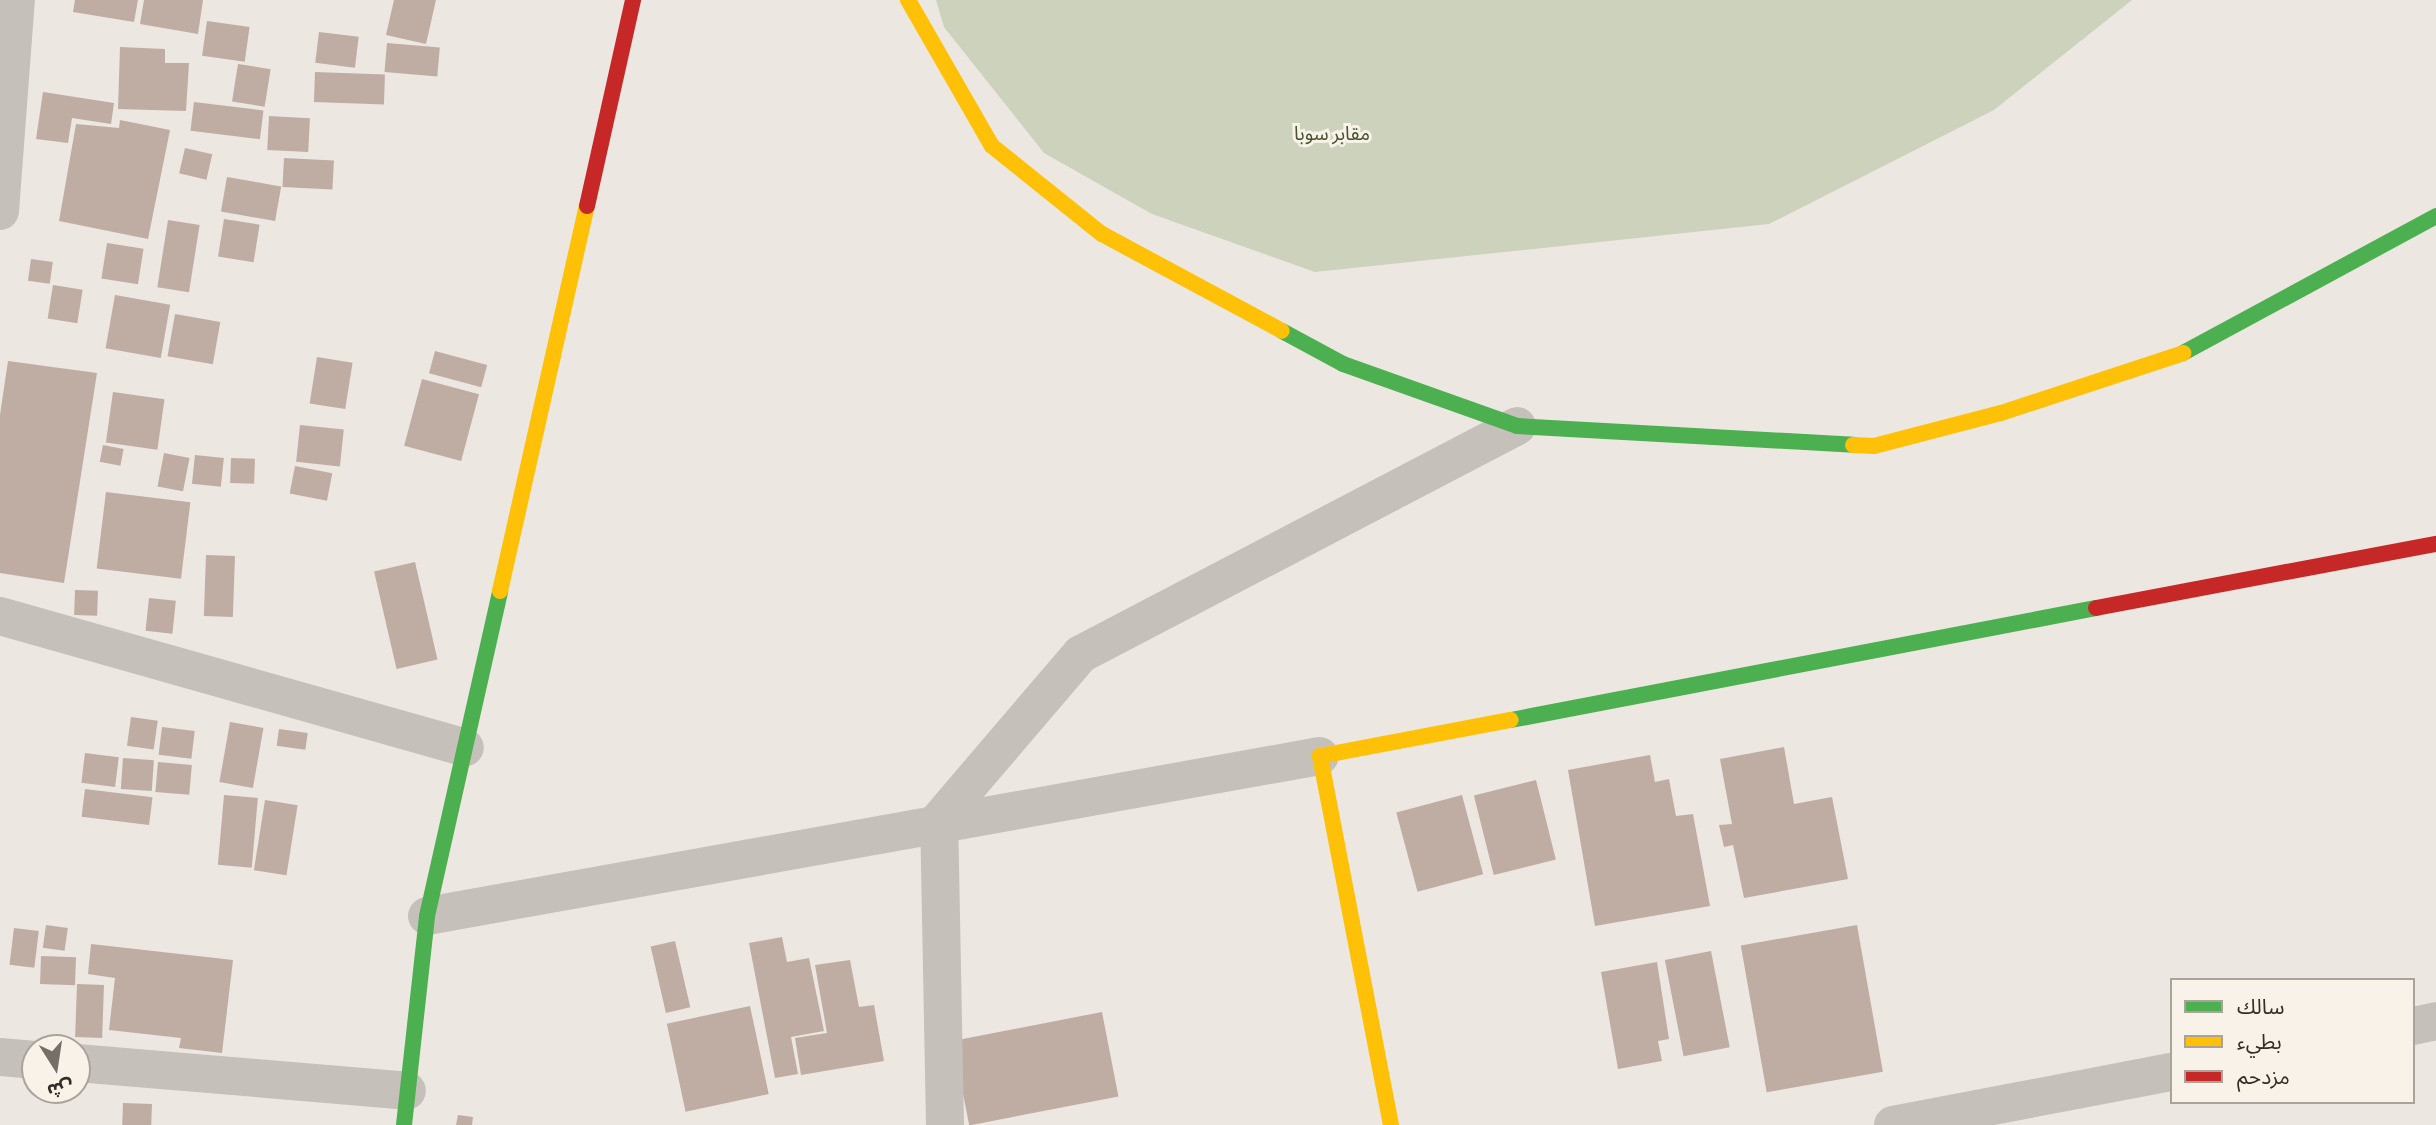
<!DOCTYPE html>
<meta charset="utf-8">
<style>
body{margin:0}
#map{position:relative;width:2436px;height:1125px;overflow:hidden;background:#ece7e1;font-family:"Source Sans 3","Noto Sans Arabic",sans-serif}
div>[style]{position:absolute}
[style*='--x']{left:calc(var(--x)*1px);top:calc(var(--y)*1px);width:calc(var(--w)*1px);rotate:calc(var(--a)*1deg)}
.green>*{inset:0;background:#ccd2bb}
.building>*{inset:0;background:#bfada3;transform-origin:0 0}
.street>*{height:38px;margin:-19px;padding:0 19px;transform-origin:19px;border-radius:19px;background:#c5c0ba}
.fast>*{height:16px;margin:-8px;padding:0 8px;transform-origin:8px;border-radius:8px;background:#4caf50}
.slow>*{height:16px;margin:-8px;padding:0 8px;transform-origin:8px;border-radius:8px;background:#ffc107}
.jam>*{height:16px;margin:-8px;padding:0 8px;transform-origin:8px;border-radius:8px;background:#c62828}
span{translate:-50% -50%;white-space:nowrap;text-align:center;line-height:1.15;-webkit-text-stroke:6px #f9f2e8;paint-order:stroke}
.park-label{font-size:19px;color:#43542d}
.legend{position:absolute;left:2170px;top:978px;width:245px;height:126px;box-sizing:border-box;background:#f9f2e8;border:2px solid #aba39b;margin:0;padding:9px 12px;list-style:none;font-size:21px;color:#362d28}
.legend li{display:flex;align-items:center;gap:14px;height:35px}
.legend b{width:35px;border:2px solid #aba39b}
.north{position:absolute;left:21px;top:1034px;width:70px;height:70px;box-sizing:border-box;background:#f9f2e8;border:2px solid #aba39b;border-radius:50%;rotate:168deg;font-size:19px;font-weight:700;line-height:28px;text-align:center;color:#362d28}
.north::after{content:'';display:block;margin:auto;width:24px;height:32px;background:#766e69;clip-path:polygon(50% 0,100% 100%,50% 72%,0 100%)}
</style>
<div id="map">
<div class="green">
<i style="clip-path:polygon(936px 0,2132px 0,1994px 110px,1769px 224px,1315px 272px,1152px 214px,1044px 153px,944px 27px)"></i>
</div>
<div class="building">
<i style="clip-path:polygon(75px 0,138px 0,134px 22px,73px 12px)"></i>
<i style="clip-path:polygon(144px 0,203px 0,198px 34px,140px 24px)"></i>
<i style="clip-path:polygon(394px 0,436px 0,426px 44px,386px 35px)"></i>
<i style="left:207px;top:21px;width:43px;height:35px;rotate:8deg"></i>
<i style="left:319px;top:32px;width:40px;height:31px;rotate:7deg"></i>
<i style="left:387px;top:43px;width:53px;height:29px;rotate:5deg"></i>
<i style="clip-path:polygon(120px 47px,165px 49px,165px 63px,189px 63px,186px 111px,118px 109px)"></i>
<i style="left:238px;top:64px;width:33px;height:38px;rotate:9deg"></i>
<i style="left:315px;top:72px;width:70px;height:30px;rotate:2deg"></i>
<i style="clip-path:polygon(43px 92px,114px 103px,111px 124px,72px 118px,68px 143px,36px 139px)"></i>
<i style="left:194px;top:102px;width:70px;height:29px;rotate:7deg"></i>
<i style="left:269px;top:116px;width:41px;height:34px;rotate:3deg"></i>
<i style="clip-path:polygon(120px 120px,170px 130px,148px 239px,59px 221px,76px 124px,119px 128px)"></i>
<i style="left:185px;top:148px;width:28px;height:26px;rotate:13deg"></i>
<i style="left:284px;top:158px;width:50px;height:29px;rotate:3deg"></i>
<i style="left:227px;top:177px;width:55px;height:35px;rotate:10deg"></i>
<i style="left:224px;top:219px;width:36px;height:38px;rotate:9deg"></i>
<i style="left:168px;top:220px;width:32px;height:68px;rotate:9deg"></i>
<i style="left:107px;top:243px;width:37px;height:36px;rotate:9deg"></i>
<i style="left:31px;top:259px;width:22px;height:22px;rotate:8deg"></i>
<i style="left:53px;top:285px;width:30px;height:34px;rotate:9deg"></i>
<i style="left:115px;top:295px;width:56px;height:54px;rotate:10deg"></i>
<i style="left:175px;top:314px;width:46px;height:43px;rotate:10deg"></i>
<i style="left:435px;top:351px;width:54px;height:23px;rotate:15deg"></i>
<i style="left:317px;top:357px;width:36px;height:47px;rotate:9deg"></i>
<i style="clip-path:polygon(8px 361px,97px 373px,64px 583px,0 573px,0 415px)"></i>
<i style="left:422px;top:379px;width:59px;height:69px;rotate:15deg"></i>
<i style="left:113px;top:392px;width:52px;height:51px;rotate:8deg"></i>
<i style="left:300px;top:425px;width:44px;height:37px;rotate:6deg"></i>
<i style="left:103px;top:445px;width:21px;height:17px;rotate:11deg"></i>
<i style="left:164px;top:453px;width:26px;height:34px;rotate:11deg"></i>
<i style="left:195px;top:455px;width:29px;height:29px;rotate:6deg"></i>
<i style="left:231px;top:458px;width:24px;height:25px;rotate:2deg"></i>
<i style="left:295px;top:466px;width:38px;height:28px;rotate:11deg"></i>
<i style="left:106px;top:492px;width:85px;height:77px;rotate:7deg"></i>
<i style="left:206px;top:555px;width:29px;height:61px;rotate:2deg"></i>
<i style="left:415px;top:562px;width:100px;height:42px;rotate:77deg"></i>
<i style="left:75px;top:590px;width:23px;height:25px;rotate:2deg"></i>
<i style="left:149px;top:598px;width:27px;height:33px;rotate:6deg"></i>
<i style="left:131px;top:717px;width:27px;height:29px;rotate:8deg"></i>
<i style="left:230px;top:722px;width:34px;height:61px;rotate:10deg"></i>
<i style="left:162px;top:727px;width:33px;height:28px;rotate:7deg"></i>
<i style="left:279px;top:729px;width:29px;height:17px;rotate:8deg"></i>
<i style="clip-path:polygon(1784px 747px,1794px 804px,1832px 797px,1848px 879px,1744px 898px,1733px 845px,1724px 847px,1719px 825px,1732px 824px,1720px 759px)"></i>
<i style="left:85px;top:753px;width:34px;height:30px;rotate:7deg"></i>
<i style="clip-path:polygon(1650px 755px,1655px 782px,1669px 779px,1676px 816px,1693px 814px,1710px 906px,1595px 926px,1568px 770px)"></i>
<i style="left:123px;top:758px;width:31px;height:31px;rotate:4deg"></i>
<i style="left:158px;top:762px;width:34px;height:30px;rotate:5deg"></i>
<i style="left:1536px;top:780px;width:82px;height:64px;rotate:76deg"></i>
<i style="left:85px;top:789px;width:68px;height:28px;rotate:7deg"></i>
<i style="left:224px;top:795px;width:34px;height:70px;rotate:5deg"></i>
<i style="left:1462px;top:795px;width:82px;height:68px;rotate:75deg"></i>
<i style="left:265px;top:800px;width:33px;height:71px;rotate:9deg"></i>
<i style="left:46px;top:925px;width:22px;height:23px;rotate:8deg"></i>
<i style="left:1857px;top:925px;width:149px;height:118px;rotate:80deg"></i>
<i style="left:14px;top:928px;width:25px;height:37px;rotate:7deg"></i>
<i style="clip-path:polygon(782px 937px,787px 962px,809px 958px,824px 1031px,791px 1037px,798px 1074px,775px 1078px,749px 943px)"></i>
<i style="left:675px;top:941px;width:68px;height:25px;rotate:77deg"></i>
<i style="clip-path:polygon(91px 944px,233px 960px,222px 1053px,179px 1048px,181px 1038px,109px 1030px,115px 978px,88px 974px)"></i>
<i style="left:1711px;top:951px;width:98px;height:47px;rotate:79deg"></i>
<i style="left:41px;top:956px;width:35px;height:28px;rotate:2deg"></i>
<i style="clip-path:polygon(850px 960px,859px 1007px,874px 1005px,884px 1061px,801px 1075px,795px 1038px,827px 1033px,815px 965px)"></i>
<i style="clip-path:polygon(1657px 962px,1669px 1039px,1658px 1041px,1662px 1061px,1618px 1069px,1601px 972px)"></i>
<i style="left:77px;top:984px;width:27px;height:53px;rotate:2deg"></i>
<i style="left:750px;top:1006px;width:90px;height:85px;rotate:78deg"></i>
<i style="left:1102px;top:1012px;width:86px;height:152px;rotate:79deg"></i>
<i style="left:123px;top:1103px;width:29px;height:22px;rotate:2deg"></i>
<i style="clip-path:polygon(458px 1115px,473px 1117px,472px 1125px,456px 1125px)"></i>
</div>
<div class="street">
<i style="--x:0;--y:211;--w:212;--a:-85.7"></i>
<i style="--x:0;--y:616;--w:483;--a:15.8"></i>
<i style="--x:427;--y:916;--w:907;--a:-10.16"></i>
<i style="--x:2413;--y:1026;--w:24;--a:-12"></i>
<i style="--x:0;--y:1057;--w:35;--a:5"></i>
<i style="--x:77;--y:1063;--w:331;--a:4.8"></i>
<i style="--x:945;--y:1125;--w:305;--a:-91.1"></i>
<i style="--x:939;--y:820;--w:218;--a:-49.5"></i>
<i style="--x:1081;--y:654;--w:492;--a:-27.6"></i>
<i style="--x:1893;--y:1125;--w:284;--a:-10.8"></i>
</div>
<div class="fast">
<i style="--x:1282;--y:331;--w:69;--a:28.4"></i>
<i style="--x:1343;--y:364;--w:185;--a:19.6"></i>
<i style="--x:1517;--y:426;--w:337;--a:3.2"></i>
<i style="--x:2183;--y:353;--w:288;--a:-28.4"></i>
<i style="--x:1511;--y:720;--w:596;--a:-10.84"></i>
<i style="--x:404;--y:1125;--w:210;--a:-83.7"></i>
<i style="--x:427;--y:916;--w:333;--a:-77.3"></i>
</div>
<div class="slow">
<i style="--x:908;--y:0;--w:168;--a:60.1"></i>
<i style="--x:992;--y:146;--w:141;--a:38.7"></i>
<i style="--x:1102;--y:234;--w:204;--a:28.3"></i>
<i style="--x:1853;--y:445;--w:21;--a:3"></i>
<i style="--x:1874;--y:446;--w:131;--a:-14.6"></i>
<i style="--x:2001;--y:413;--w:192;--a:-18.2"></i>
<i style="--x:500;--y:591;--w:395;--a:-77.3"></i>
<i style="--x:1391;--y:1125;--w:376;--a:-100.9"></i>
<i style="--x:1320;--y:756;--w:194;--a:-10.7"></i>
</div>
<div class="jam">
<i style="--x:587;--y:206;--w:211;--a:-77.4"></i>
<i style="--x:2096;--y:608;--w:346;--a:-10.7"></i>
</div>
<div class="park-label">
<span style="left:1332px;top:135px">مقابر سوبا</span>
</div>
<ul class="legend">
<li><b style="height:9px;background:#4caf50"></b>سالك</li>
<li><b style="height:9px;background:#ffc107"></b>بطيء</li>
<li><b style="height:9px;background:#c62828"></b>مزدحم</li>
</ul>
<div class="north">ش</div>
</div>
